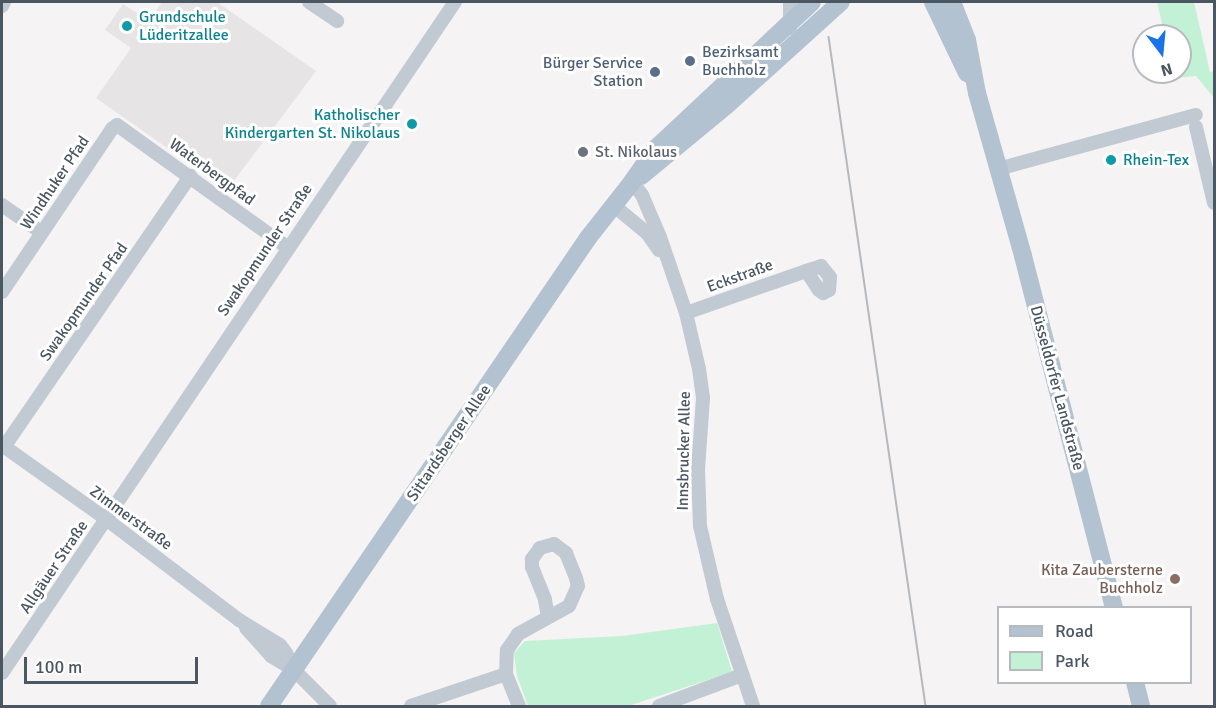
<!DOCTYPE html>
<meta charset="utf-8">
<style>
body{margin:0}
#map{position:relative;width:1216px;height:708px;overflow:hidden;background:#f5f3f3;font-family:Signika,sans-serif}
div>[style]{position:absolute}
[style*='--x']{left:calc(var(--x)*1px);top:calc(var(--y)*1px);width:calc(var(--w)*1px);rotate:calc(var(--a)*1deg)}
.education>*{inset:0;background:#e6e4e5}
.green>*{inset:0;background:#c3f1d5}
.minor>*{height:14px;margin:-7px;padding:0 7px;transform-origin:7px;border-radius:7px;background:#c1cad2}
.major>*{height:18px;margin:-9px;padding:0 9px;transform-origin:9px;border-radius:9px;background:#b3c2d1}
.tram>*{height:1.5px;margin:-0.75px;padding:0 0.75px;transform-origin:0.75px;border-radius:0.75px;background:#b5b8bd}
.dots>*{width:16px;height:16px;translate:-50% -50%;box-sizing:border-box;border:3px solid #fff;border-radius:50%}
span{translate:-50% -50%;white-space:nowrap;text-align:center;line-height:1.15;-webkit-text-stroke:6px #fff;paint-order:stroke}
.culture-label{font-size:16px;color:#0d838f}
.left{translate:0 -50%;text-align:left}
.right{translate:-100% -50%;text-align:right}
.service-label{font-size:16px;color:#4e5e75}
.worship-label{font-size:16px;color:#5b616d}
.street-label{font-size:16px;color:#4a5661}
.education-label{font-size:16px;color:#785e54}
.frame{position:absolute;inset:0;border:3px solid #4a5661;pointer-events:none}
.legend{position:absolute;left:997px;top:606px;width:195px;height:78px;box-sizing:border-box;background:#fff;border:2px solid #b7bbc0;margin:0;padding:8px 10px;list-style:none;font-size:18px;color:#4a5661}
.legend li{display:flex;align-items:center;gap:12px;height:30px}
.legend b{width:30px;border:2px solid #b7bbc0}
.north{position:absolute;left:1132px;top:24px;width:60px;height:60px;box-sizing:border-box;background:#fff;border:2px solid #b7bbc0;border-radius:50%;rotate:164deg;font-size:16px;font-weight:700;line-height:24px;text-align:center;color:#4a5661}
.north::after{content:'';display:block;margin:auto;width:21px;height:27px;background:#1a73e8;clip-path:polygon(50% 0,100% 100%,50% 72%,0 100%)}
.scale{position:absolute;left:24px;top:657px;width:174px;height:27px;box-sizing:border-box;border:3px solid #4a5661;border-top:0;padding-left:8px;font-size:18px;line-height:21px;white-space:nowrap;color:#4a5661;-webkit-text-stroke:4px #fff;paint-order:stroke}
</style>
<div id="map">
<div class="education">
<i style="clip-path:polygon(162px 2px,217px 2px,316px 71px,227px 190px,96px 98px,131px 48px,105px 30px,123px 4px,149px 21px)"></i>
</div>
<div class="green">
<i style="clip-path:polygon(1157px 2px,1194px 2px,1210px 72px,1214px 71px,1214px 98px,1196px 76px,1176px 78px,1174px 72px,1180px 72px,1180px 36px,1165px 36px)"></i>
<i style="clip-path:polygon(717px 623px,732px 672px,628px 706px,528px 706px,517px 676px,514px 653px,525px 641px,622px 636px)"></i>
</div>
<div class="minor">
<i style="--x:309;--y:2;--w:34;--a:34"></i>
<i style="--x:790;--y:2;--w:26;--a:90"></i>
<i style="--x:2;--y:6;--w:4;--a:-63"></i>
<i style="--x:1196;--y:127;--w:78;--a:76.7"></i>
<i style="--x:998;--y:169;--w:205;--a:-15.3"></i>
<i style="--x:632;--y:182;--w:16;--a:52"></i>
<i style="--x:642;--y:195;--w:46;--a:66.8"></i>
<i style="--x:660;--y:237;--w:80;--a:71.1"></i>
<i style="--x:686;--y:313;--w:57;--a:76.9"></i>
<i style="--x:699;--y:369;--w:29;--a:82"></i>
<i style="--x:703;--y:398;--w:71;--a:94"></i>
<i style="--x:698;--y:469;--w:57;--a:88"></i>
<i style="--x:700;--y:526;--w:75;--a:76.9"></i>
<i style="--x:717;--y:599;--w:113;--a:71.4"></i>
<i style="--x:2;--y:205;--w:47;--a:34.7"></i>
<i style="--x:613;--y:205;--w:44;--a:39.5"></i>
<i style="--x:647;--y:233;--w:21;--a:55"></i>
<i style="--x:2;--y:292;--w:197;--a:-56"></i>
<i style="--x:112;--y:129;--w:6;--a:-39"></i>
<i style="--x:117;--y:125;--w:209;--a:35.7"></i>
<i style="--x:686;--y:313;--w:127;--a:-19.3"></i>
<i style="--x:806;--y:271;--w:16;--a:-18"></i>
<i style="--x:821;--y:266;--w:14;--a:51"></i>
<i style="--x:830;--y:277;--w:13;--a:94"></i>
<i style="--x:829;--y:290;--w:7;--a:153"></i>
<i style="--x:823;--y:293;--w:5;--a:-143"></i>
<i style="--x:819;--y:290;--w:23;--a:-124"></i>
<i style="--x:2;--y:445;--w:128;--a:35.4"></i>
<i style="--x:106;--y:519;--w:167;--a:37.2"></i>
<i style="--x:239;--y:620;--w:48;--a:31.4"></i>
<i style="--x:280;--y:645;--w:10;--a:53"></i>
<i style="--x:286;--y:653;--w:19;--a:65"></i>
<i style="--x:4;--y:447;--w:329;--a:-55.5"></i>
<i style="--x:246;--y:628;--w:38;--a:48"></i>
<i style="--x:271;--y:656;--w:27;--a:31"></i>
<i style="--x:294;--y:670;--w:51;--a:45"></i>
<i style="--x:2;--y:673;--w:810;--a:-55.98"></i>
<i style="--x:506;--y:674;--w:35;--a:68"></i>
<i style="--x:411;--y:706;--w:100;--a:-18.6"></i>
<i style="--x:506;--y:674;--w:24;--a:-88"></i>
<i style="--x:507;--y:650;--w:19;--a:-55"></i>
<i style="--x:518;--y:634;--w:58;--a:-28.8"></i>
<i style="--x:569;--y:606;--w:22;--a:-66"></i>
<i style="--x:578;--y:586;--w:8;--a:-104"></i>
<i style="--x:576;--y:578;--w:27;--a:-112"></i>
<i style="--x:566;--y:553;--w:15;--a:-143"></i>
<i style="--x:554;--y:544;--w:15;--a:164"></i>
<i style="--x:540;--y:548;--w:14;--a:126"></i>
<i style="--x:532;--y:559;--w:8;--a:90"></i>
<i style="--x:532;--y:567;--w:35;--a:68"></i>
<i style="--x:545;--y:600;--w:17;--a:80"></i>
<i style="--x:659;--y:706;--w:89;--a:-20.5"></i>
</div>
<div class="major">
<i style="--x:933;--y:2;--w:79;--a:64.4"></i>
<i style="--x:952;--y:2;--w:41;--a:68.5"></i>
<i style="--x:967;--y:40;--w:54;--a:79.3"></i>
<i style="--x:977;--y:93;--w:169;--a:74.2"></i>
<i style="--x:1023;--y:256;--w:364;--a:75.5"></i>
<i style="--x:641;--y:176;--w:113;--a:-39.6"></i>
<i style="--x:728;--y:104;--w:152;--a:-42.1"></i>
<i style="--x:1135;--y:682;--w:25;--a:76"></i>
<i style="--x:269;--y:706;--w:566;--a:-55.72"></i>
<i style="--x:588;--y:238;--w:71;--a:-51.8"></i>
<i style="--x:632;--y:182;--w:39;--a:-55"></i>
<i style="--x:654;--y:150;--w:216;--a:-43.1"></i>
</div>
<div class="tram">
<i style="--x:829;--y:37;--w:676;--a:81.75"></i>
</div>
<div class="dots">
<i style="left:127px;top:26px;background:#0f9aa8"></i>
<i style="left:690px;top:61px;background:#5c6f8a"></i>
<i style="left:655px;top:72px;background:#5c6f8a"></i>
<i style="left:412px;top:124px;background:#0f9aa8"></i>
<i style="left:583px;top:152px;background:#6b7280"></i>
<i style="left:1111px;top:160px;background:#0f9aa8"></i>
<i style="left:1175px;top:579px;background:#8d6e63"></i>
</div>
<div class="culture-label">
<span class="left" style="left:139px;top:26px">Grundschule<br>Lüderitzallee</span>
<span class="right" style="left:400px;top:124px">Katholischer<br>Kindergarten St. Nikolaus</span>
<span class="left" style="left:1123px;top:160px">Rhein-Tex</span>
</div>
<div class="service-label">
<span class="left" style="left:702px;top:61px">Bezirksamt<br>Buchholz</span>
<span class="right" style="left:643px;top:72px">Bürger Service<br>Station</span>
</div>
<div class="worship-label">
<span class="left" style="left:595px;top:152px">St. Nikolaus</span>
</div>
<div class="street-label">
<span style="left:212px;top:172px;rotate:36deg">Waterbergpfad</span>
<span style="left:55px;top:183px;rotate:-56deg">Windhuker Pfad</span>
<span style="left:265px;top:250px;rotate:-56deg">Swakopmunder Straße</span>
<span style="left:740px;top:276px;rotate:-20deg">Eckstraße</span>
<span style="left:84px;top:302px;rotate:-55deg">Swakopmunder Pfad</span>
<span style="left:1057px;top:388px;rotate:75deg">Düsseldorfer Landstraße</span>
<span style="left:449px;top:443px;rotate:-56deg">Sittardsberger Allee</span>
<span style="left:684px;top:451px;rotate:-89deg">Innsbrucker Allee</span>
<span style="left:131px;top:518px;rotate:36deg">Zimmerstraße</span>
<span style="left:54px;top:567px;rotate:-56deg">Allgäuer Straße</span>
</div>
<div class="education-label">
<span class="right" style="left:1163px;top:579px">Kita Zaubersterne<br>Buchholz</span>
</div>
<div class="frame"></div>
<ul class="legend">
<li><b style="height:8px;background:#b3c2d1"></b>Road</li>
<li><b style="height:16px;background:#c3f1d5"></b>Park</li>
</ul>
<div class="north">N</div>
<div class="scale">100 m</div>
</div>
